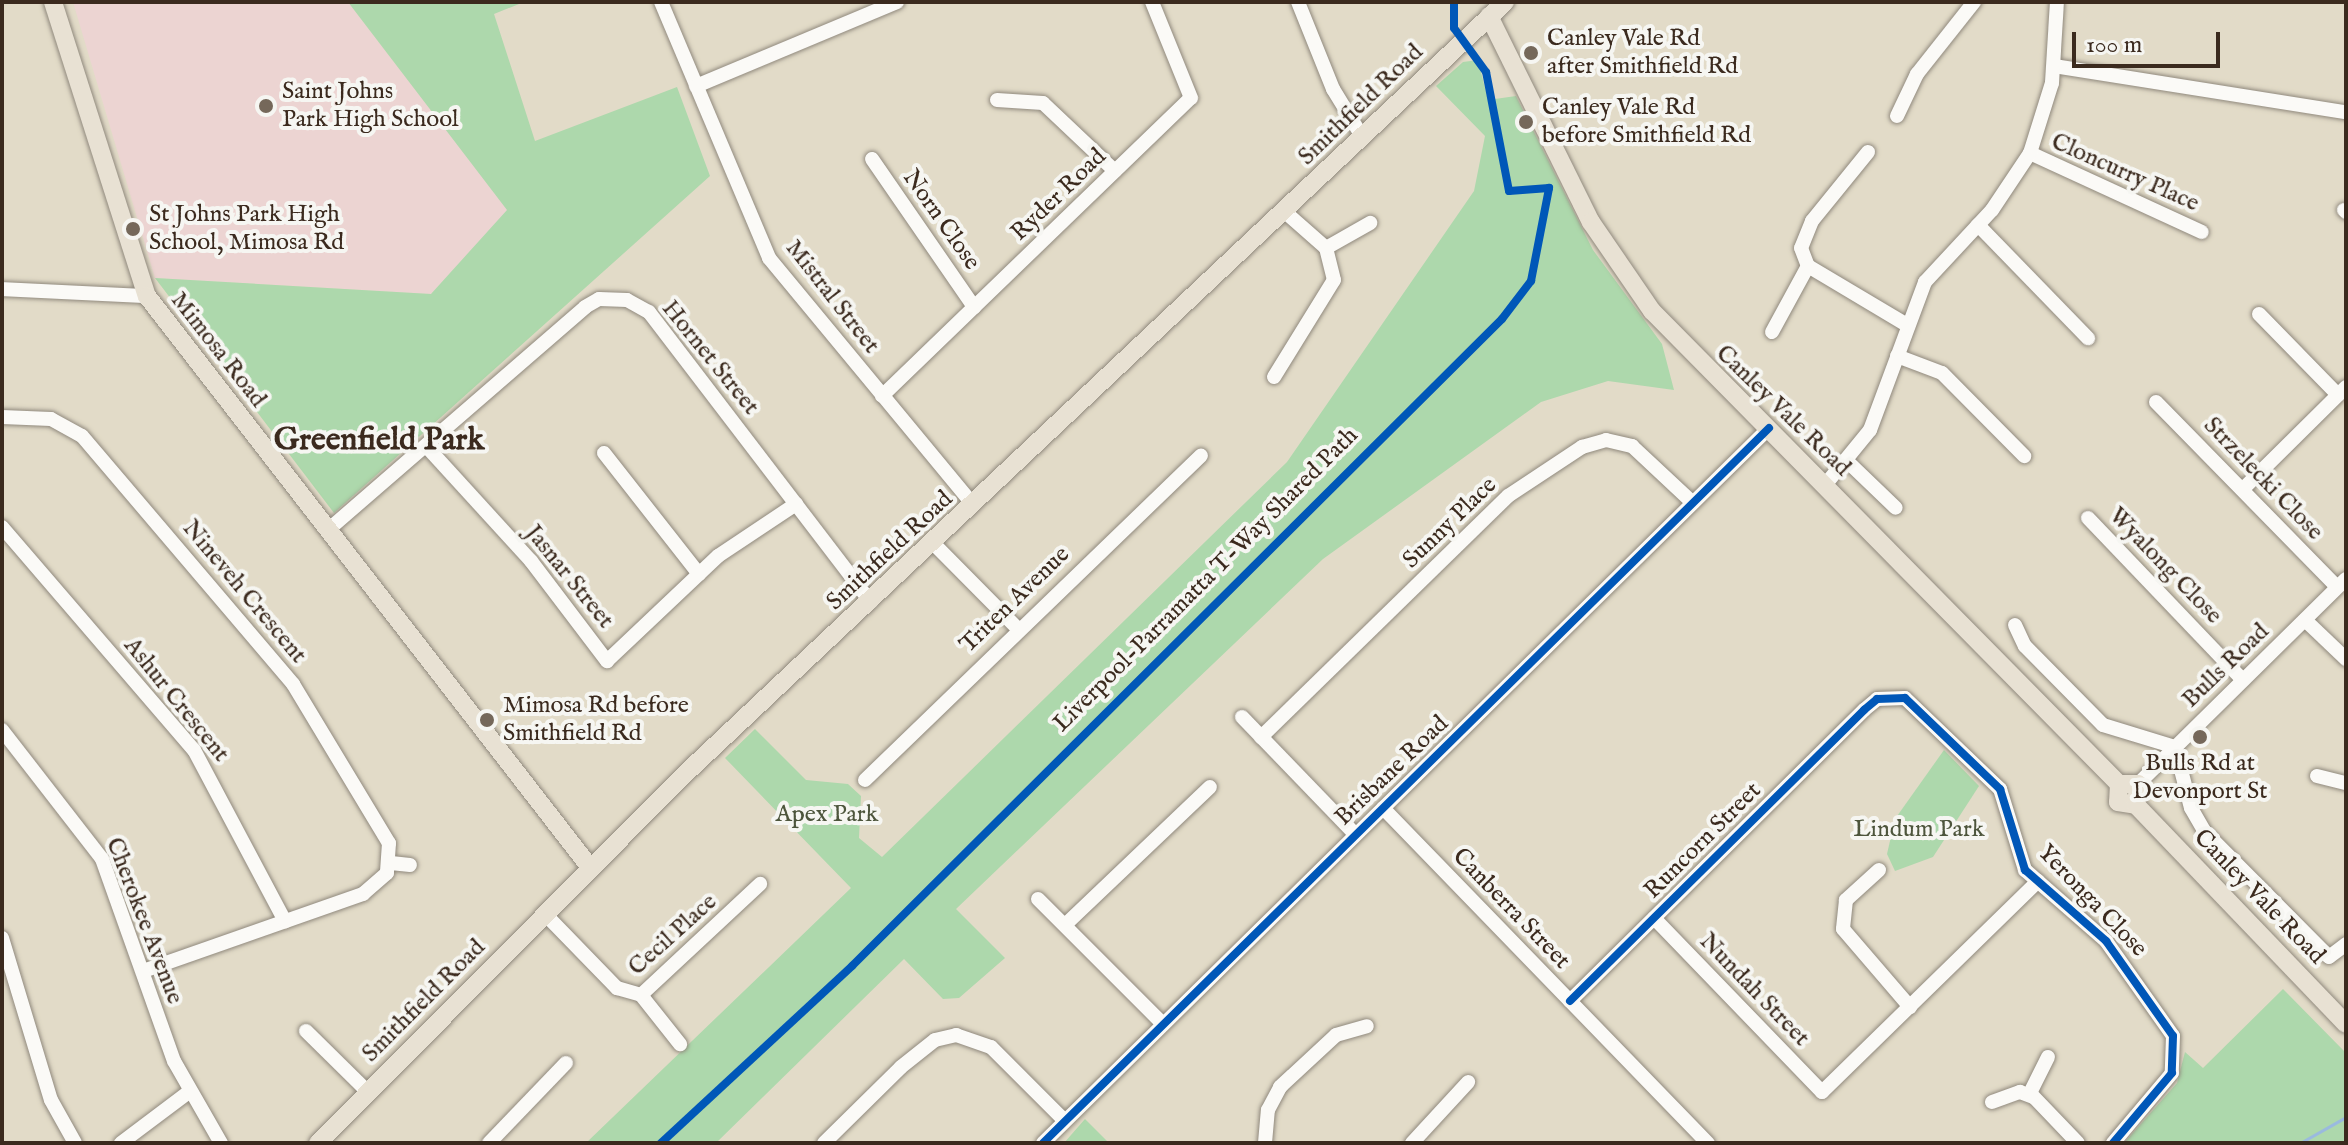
<!DOCTYPE html>
<style>
body{margin:0}
#map{position:relative;width:2348px;height:1145px;overflow:hidden;background:#e2dbc8;font-family:"IM FELL English",serif}
div>[style]{position:absolute}
[style*='--x']{left:calc(var(--x)*1px);top:calc(var(--y)*1px);width:calc(var(--w)*1px);rotate:calc(var(--a)*1deg)}
.built>*{inset:0;background:#ecd4d2}
.green>*{inset:0;background:#add8ac}
.stream>*{height:3px;margin:-1.5px;padding:0 1.5px;transform-origin:1.5px;border-radius:1.5px;background:#9abade}
.roads{filter:drop-shadow(0 0 2px #90897d) drop-shadow(0 0 2px #90897d)}
.minor>*{height:14px;margin:-7px;padding:0 7px;transform-origin:7px;border-radius:7px;background:#fbfaf7}
.major>*{height:18px;margin:-9px;padding:0 9px;transform-origin:9px;border-radius:9px;background:#e8e1d3}
.cycleway>*{height:8px;margin:-4px;padding:0 4px;transform-origin:4px;border-radius:4px;background:#0057b8}
.dots>*{width:22px;height:22px;translate:-50% -50%;box-sizing:border-box;border:4px solid #f6f6f2;border-radius:50%}
span{translate:-50% -50%;white-space:nowrap;text-align:center;line-height:1.15;-webkit-text-stroke:8px #f6f6f2;paint-order:stroke}
.poi-label{font-size:24px;color:#3b2a1e}
.left{translate:0 -50%;text-align:left}
.street-label{font-size:24px;color:#3b2a1e}
.park-label{font-size:24px;color:#4d553c}
.district-label{font-size:32px;color:#3b2a1e;font-weight:700}
.frame{position:absolute;inset:0;border:4px solid #3b2a1e;pointer-events:none}
.scale{position:absolute;left:2072px;top:32px;width:148px;height:36px;box-sizing:border-box;border:4px solid #3b2a1e;border-top:0;padding-left:10px;font-size:24px;line-height:28px;white-space:nowrap;color:#3b2a1e;-webkit-text-stroke:6px #f6f6f2;paint-order:stroke}
</style>
<div id="map">
<div class="built">
<i style="clip-path:polygon(73px 2px,348px 2px,508px 210px,431px 294px,155px 278px)"></i>
</div>
<div class="green">
<i style="clip-path:polygon(348px 2px,524px 2px,494px 14px,535px 141px,677px 87px,710px 176px,334px 513px,155px 278px,431px 294px,507px 210px)"></i>
<i style="clip-path:polygon(1478px 60px,1488px 100px,1516px 96px,1593px 250px,1662px 344px,1674px 390px,1608px 381px,1541px 402px,1323px 559px,956px 909px,1005px 958px,959px 998px,943px 999px,904px 959px,716px 1143px,586px 1143px,851px 888px,725px 758px,755px 729px,806px 780px,848px 784px,861px 796px,859px 838px,882px 857px,1287px 462px,1474px 191px,1485px 136px,1436px 86px,1463px 62px)"></i>
<i style="clip-path:polygon(1944px 750px,1979px 786px,1933px 857px,1895px 871px,1887px 854px,1895px 819px)"></i>
<i style="clip-path:polygon(2283px 989px,2346px 1053px,2346px 1143px,2124px 1143px,2177px 1083px,2185px 1052px,2203px 1068px)"></i>
<i style="clip-path:polygon(1085px 1119px,1109px 1143px,1064px 1143px)"></i>
</div>
<div class="stream">
<i style="--x:2300;--y:1143;--w:53;--a:-29.5"></i>
</div>
<div class="roads">
<div class="minor">
<i style="--x:661;--y:2;--w:278;--a:67.1"></i>
<i style="--x:769;--y:258;--w:320;--a:50.4"></i>
<i style="--x:1298;--y:2;--w:94;--a:68.1"></i>
<i style="--x:1333;--y:89;--w:57;--a:58.5"></i>
<i style="--x:2054;--y:66;--w:296;--a:9"></i>
<i style="--x:696;--y:86;--w:218;--a:-22.7"></i>
<i style="--x:997;--y:100;--w:46;--a:3.7"></i>
<i style="--x:1043;--y:103;--w:99;--a:43.4"></i>
<i style="--x:1897;--y:116;--w:47;--a:-64.5"></i>
<i style="--x:1917;--y:74;--w:92;--a:-51.6"></i>
<i style="--x:1868;--y:152;--w:89;--a:129.1"></i>
<i style="--x:1812;--y:221;--w:29;--a:112"></i>
<i style="--x:1801;--y:248;--w:19;--a:69"></i>
<i style="--x:1808;--y:266;--w:115;--a:30.8"></i>
<i style="--x:2030;--y:153;--w:189;--a:24.7"></i>
<i style="--x:872;--y:159;--w:180;--a:55.4"></i>
<i style="--x:2344;--y:210;--w:3;--a:45"></i>
<i style="--x:1978;--y:225;--w:158;--a:45.8"></i>
<i style="--x:1326;--y:248;--w:51;--a:-29.6"></i>
<i style="--x:2;--y:289;--w:145;--a:2.8"></i>
<i style="--x:2259;--y:314;--w:113;--a:45.7"></i>
<i style="--x:1772;--y:332;--w:75;--a:-61.4"></i>
<i style="--x:1897;--y:356;--w:48;--a:20.7"></i>
<i style="--x:1942;--y:373;--w:117;--a:45.3"></i>
<i style="--x:1274;--y:377;--w:114;--a:-58.3"></i>
<i style="--x:1334;--y:280;--w:33;--a:-104"></i>
<i style="--x:1326;--y:248;--w:56;--a:-138.6"></i>
<i style="--x:882;--y:396;--w:429;--a:-44"></i>
<i style="--x:1191;--y:98;--w:104;--a:-112.1"></i>
<i style="--x:2156;--y:402;--w:259;--a:45.6"></i>
<i style="--x:2;--y:417;--w:49;--a:2.3"></i>
<i style="--x:51;--y:419;--w:35;--a:29"></i>
<i style="--x:82;--y:436;--w:326;--a:49.6"></i>
<i style="--x:293;--y:684;--w:186;--a:58.9"></i>
<i style="--x:389;--y:843;--w:30;--a:94"></i>
<i style="--x:387;--y:873;--w:32;--a:139"></i>
<i style="--x:363;--y:894;--w:233;--a:160.7"></i>
<i style="--x:426;--y:446;--w:156;--a:47.6"></i>
<i style="--x:531;--y:561;--w:126;--a:52.8"></i>
<i style="--x:607;--y:661;--w:153;--a:-43.4"></i>
<i style="--x:718;--y:556;--w:94;--a:-33.7"></i>
<i style="--x:604;--y:453;--w:154;--a:51.9"></i>
<i style="--x:1848;--y:462;--w:66;--a:43.8"></i>
<i style="--x:1825;--y:485;--w:71;--a:-50.7"></i>
<i style="--x:1870;--y:430;--w:158;--a:-69.6"></i>
<i style="--x:1925;--y:282;--w:98;--a:-47.1"></i>
<i style="--x:1992;--y:210;--w:69;--a:-56.3"></i>
<i style="--x:2030;--y:153;--w:73;--a:-72.6"></i>
<i style="--x:2052;--y:83;--w:81;--a:-86.5"></i>
<i style="--x:2243;--y:489;--w:145;--a:-44.7"></i>
<i style="--x:2088;--y:518;--w:224;--a:46.3"></i>
<i style="--x:2;--y:527;--w:294;--a:49.3"></i>
<i style="--x:194;--y:750;--w:194;--a:62"></i>
<i style="--x:328;--y:530;--w:340;--a:-40.9"></i>
<i style="--x:585;--y:307;--w:16;--a:-30"></i>
<i style="--x:599;--y:299;--w:28;--a:2"></i>
<i style="--x:627;--y:300;--w:25;--a:29"></i>
<i style="--x:649;--y:312;--w:365;--a:52.6"></i>
<i style="--x:933;--y:543;--w:118;--a:45.3"></i>
<i style="--x:2305;--y:620;--w:57;--a:43.6"></i>
<i style="--x:2015;--y:625;--w:23;--a:65"></i>
<i style="--x:2025;--y:646;--w:111;--a:45.4"></i>
<i style="--x:2103;--y:725;--w:75;--a:17"></i>
<i style="--x:1242;--y:717;--w:163;--a:46"></i>
<i style="--x:2;--y:730;--w:163;--a:52.2"></i>
<i style="--x:102;--y:859;--w:214;--a:70.4"></i>
<i style="--x:174;--y:1061;--w:95;--a:60.2"></i>
<i style="--x:1261;--y:737;--w:345;--a:-44.3"></i>
<i style="--x:1508;--y:496;--w:89;--a:-33.5"></i>
<i style="--x:1582;--y:447;--w:25;--a:-16"></i>
<i style="--x:1606;--y:440;--w:27;--a:13"></i>
<i style="--x:1632;--y:446;--w:83;--a:43.1"></i>
<i style="--x:2175;--y:747;--w:63;--a:75.3"></i>
<i style="--x:2191;--y:808;--w:28;--a:60"></i>
<i style="--x:2205;--y:832;--w:176;--a:45.2"></i>
<i style="--x:2329;--y:957;--w:21;--a:-37"></i>
<i style="--x:2317;--y:776;--w:30;--a:14"></i>
<i style="--x:865;--y:780;--w:467;--a:-44"></i>
<i style="--x:2138;--y:784;--w:292;--a:-44.6"></i>
<i style="--x:1383;--y:808;--w:467;--a:45.9"></i>
<i style="--x:391;--y:863;--w:19;--a:6"></i>
<i style="--x:1879;--y:870;--w:45;--a:137.7"></i>
<i style="--x:1846;--y:900;--w:29;--a:96"></i>
<i style="--x:1843;--y:929;--w:103;--a:49.3"></i>
<i style="--x:1038;--y:899;--w:175;--a:45"></i>
<i style="--x:544;--y:913;--w:105;--a:45.8"></i>
<i style="--x:617;--y:988;--w:25;--a:16"></i>
<i style="--x:641;--y:995;--w:163;--a:-43"></i>
<i style="--x:1654;--y:918;--w:242;--a:46"></i>
<i style="--x:1822;--y:1092;--w:302;--a:-44.3"></i>
<i style="--x:1065;--y:925;--w:200;--a:-43.6"></i>
<i style="--x:2;--y:938;--w:169;--a:73.2"></i>
<i style="--x:51;--y:1100;--w:49;--a:60.8"></i>
<i style="--x:641;--y:995;--w:63;--a:51.5"></i>
<i style="--x:1570;--y:1001;--w:414;--a:-44.7"></i>
<i style="--x:1864;--y:710;--w:17;--a:-40"></i>
<i style="--x:1877;--y:699;--w:28;--a:-2"></i>
<i style="--x:1905;--y:698;--w:132;--a:43.8"></i>
<i style="--x:2000;--y:789;--w:85;--a:72.8"></i>
<i style="--x:2025;--y:870;--w:108;--a:41.2"></i>
<i style="--x:2106;--y:941;--w:116;--a:54.8"></i>
<i style="--x:2173;--y:1036;--w:37;--a:92"></i>
<i style="--x:2172;--y:1073;--w:92;--a:130.1"></i>
<i style="--x:306;--y:1031;--w:87;--a:44.5"></i>
<i style="--x:2048;--y:1057;--w:40;--a:116.6"></i>
<i style="--x:2030;--y:1093;--w:69;--a:46.2"></i>
<i style="--x:1992;--y:1102;--w:30;--a:-20"></i>
<i style="--x:2020;--y:1092;--w:14;--a:21"></i>
<i style="--x:121;--y:1143;--w:85;--a:-36.9"></i>
<i style="--x:489;--y:1143;--w:111;--a:-46.1"></i>
<i style="--x:824;--y:1143;--w:108;--a:-44.6"></i>
<i style="--x:901;--y:1067;--w:43;--a:-38.5"></i>
<i style="--x:935;--y:1040;--w:22;--a:-13"></i>
<i style="--x:956;--y:1035;--w:37;--a:19"></i>
<i style="--x:991;--y:1047;--w:103;--a:45"></i>
<i style="--x:1043;--y:1143;--w:1019;--a:-44.56"></i>
<i style="--x:1265;--y:1143;--w:33;--a:-85"></i>
<i style="--x:1268;--y:1110;--w:26;--a:-62"></i>
<i style="--x:1280;--y:1087;--w:76;--a:-42.9"></i>
<i style="--x:1336;--y:1035;--w:32;--a:-16"></i>
<i style="--x:1412;--y:1143;--w:83;--a:-47.4"></i>
</div>
<div class="major">
<i style="--x:53;--y:2;--w:309;--a:72.3"></i>
<i style="--x:147;--y:296;--w:721;--a:52.21"></i>
<i style="--x:1489;--y:16;--w:230;--a:63.7"></i>
<i style="--x:1591;--y:222;--w:108;--a:55.6"></i>
<i style="--x:1652;--y:311;--w:665;--a:45.37"></i>
<i style="--x:2119;--y:784;--w:19;--a:0"></i>
<i style="--x:2138;--y:784;--w:21;--a:95"></i>
<i style="--x:2119;--y:784;--w:18;--a:93"></i>
<i style="--x:2118;--y:802;--w:18;--a:9"></i>
<i style="--x:2136;--y:805;--w:303;--a:46.2"></i>
<i style="--x:318;--y:1143;--w:522;--a:-45.16"></i>
<i style="--x:686;--y:773;--w:1125;--a:-43.27"></i>
</div>
</div>
<div class="cycleway">
<i style="--x:1570;--y:1001;--w:414;--a:-44.7"></i>
<i style="--x:1864;--y:710;--w:17;--a:-40"></i>
<i style="--x:1877;--y:699;--w:28;--a:-2"></i>
<i style="--x:1905;--y:698;--w:132;--a:43.8"></i>
<i style="--x:2000;--y:789;--w:85;--a:72.8"></i>
<i style="--x:2025;--y:870;--w:108;--a:41.2"></i>
<i style="--x:2106;--y:941;--w:116;--a:54.8"></i>
<i style="--x:2173;--y:1036;--w:37;--a:92"></i>
<i style="--x:2172;--y:1073;--w:92;--a:130.1"></i>
<i style="--x:661;--y:1143;--w:260;--a:-42.8"></i>
<i style="--x:852;--y:966;--w:917;--a:-44.87"></i>
<i style="--x:1502;--y:319;--w:48;--a:-52.7"></i>
<i style="--x:1531;--y:281;--w:95;--a:-79"></i>
<i style="--x:1549;--y:188;--w:40;--a:175.7"></i>
<i style="--x:1509;--y:191;--w:121;--a:-100.9"></i>
<i style="--x:1486;--y:72;--w:54;--a:-126"></i>
<i style="--x:1454;--y:28;--w:26;--a:-90"></i>
<i style="--x:1043;--y:1143;--w:1019;--a:-44.56"></i>
</div>
<div class="dots">
<i style="left:1531px;top:53px;background:#75685a"></i>
<i style="left:266px;top:106px;background:#75685a"></i>
<i style="left:1526px;top:122px;background:#75685a"></i>
<i style="left:133px;top:229px;background:#75685a"></i>
<i style="left:487px;top:720px;background:#75685a"></i>
<i style="left:2200px;top:737px;background:#75685a"></i>
</div>
<div class="poi-label">
<span class="left" style="left:1547px;top:53px">Canley Vale Rd<br>after Smithfield Rd</span>
<span class="left" style="left:282px;top:106px">Saint Johns<br>Park High School</span>
<span class="left" style="left:1542px;top:122px">Canley Vale Rd<br>before Smithfield Rd</span>
<span class="left" style="left:149px;top:229px">St Johns Park High<br>School, Mimosa Rd</span>
<span class="left" style="left:503px;top:720px">Mimosa Rd before<br>Smithfield Rd</span>
<span style="left:2200px;top:778px">Bulls Rd at<br>Devonport St</span>
</div>
<div class="street-label">
<span style="left:1361px;top:105px;rotate:-44deg">Smithfield Road</span>
<span style="left:2125px;top:173px;rotate:24deg">Cloncurry Place</span>
<span style="left:1059px;top:195px;rotate:-44deg">Ryder Road</span>
<span style="left:941px;top:220px;rotate:55deg">Norn Close</span>
<span style="left:832px;top:297px;rotate:52deg">Mistral Street</span>
<span style="left:218px;top:350px;rotate:52deg">Mimosa Road</span>
<span style="left:710px;top:358px;rotate:51deg">Hornet Street</span>
<span style="left:1783px;top:411px;rotate:44deg">Canley Vale Road</span>
<span style="left:2263px;top:479px;rotate:46deg">Strzelecki Close</span>
<span style="left:1450px;top:523px;rotate:-44deg">Sunny Place</span>
<span style="left:890px;top:551px;rotate:-43deg">Smithfield Road</span>
<span style="left:2165px;top:566px;rotate:46deg">Wyalong Close</span>
<span style="left:569px;top:577px;rotate:51deg">Jasnar Street</span>
<span style="left:1206px;top:580px;rotate:-45deg">Liverpool-Parramatta T-Way Shared Path</span>
<span style="left:244px;top:592px;rotate:50deg">Nineveh Crescent</span>
<span style="left:1015px;top:600px;rotate:-44deg">Triten Avenue</span>
<span style="left:2226px;top:666px;rotate:-44deg">Bulls Road</span>
<span style="left:176px;top:700px;rotate:51deg">Ashur Crescent</span>
<span style="left:1392px;top:771px;rotate:-44deg">Brisbane Road</span>
<span style="left:1703px;top:841px;rotate:-45deg">Runcorn Street</span>
<span style="left:2259px;top:897px;rotate:46deg">Canley Vale Road</span>
<span style="left:2092px;top:901px;rotate:46deg">Yeronga Close</span>
<span style="left:1511px;top:909px;rotate:46deg">Canberra Street</span>
<span style="left:144px;top:921px;rotate:69deg">Cherokee Avenue</span>
<span style="left:673px;top:935px;rotate:-42deg">Cecil Place</span>
<span style="left:1754px;top:990px;rotate:46deg">Nundah Street</span>
<span style="left:424px;top:1001px;rotate:-45deg">Smithfield Road</span>
</div>
<div class="park-label">
<span style="left:827px;top:815px">Apex Park</span>
<span style="left:1919px;top:830px">Lindum Park</span>
</div>
<div class="district-label">
<span style="left:379px;top:441px">Greenfield Park</span>
</div>
<div class="frame"></div>
<div class="scale">100 m</div>
</div>
